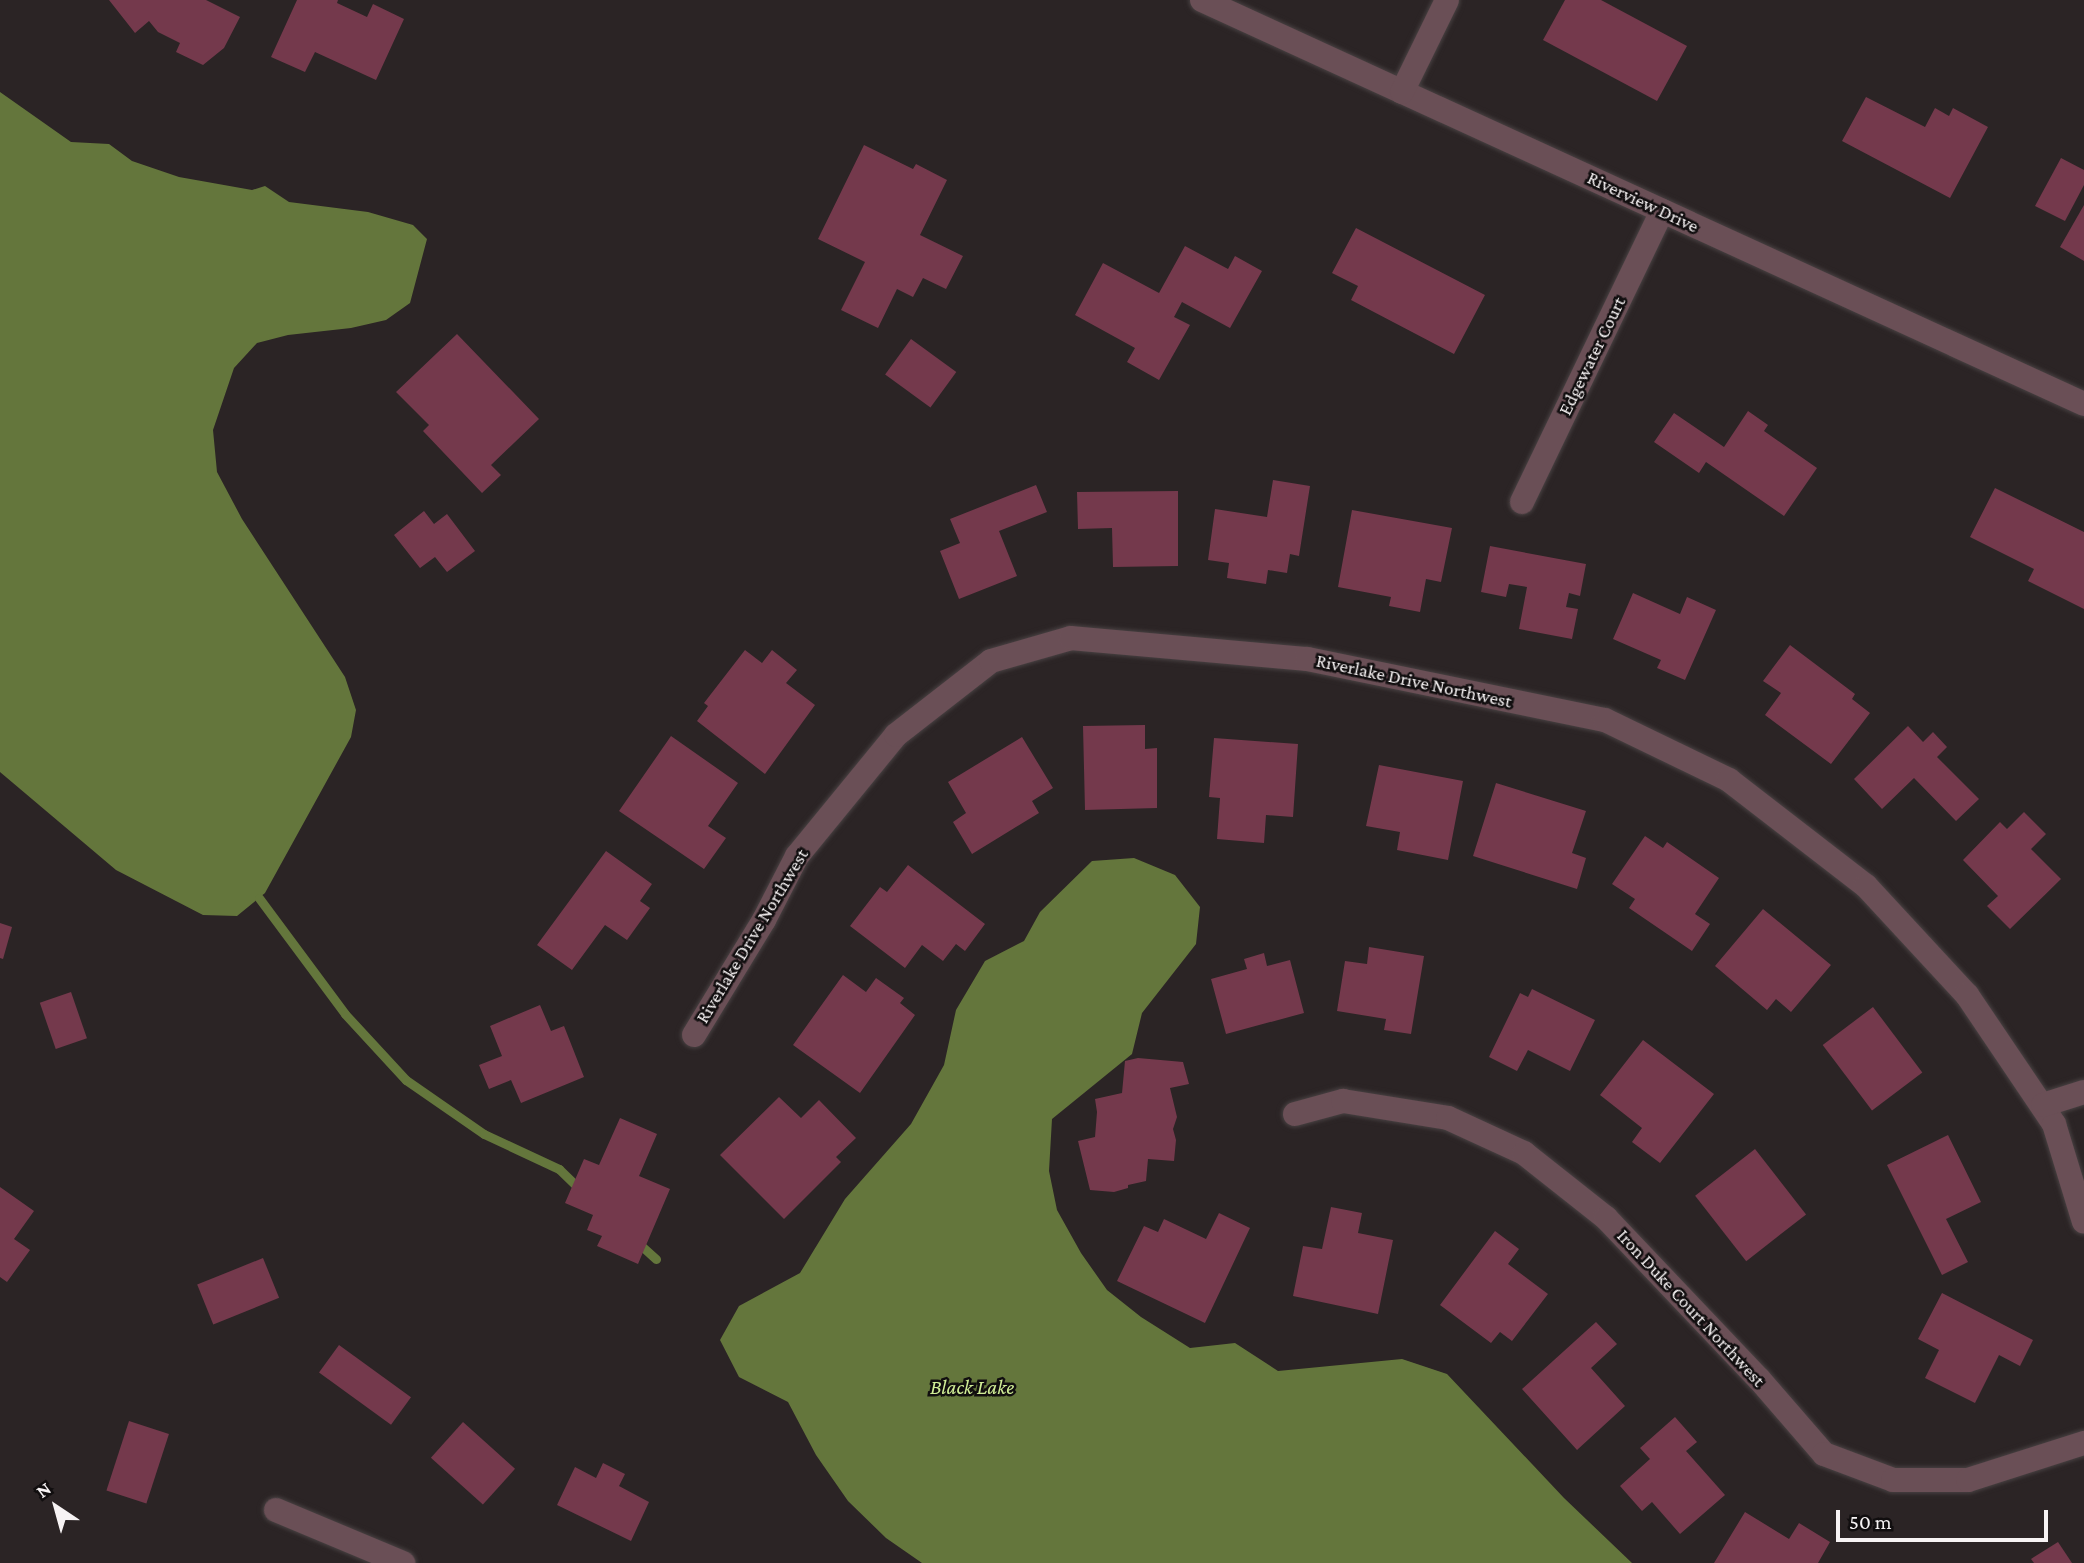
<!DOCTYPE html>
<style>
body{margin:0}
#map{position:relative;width:2084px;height:1563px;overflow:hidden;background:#2b2425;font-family:"Crimson Pro",serif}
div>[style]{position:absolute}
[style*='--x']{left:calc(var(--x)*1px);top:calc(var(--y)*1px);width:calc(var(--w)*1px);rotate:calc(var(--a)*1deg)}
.water>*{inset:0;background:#64763c}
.stream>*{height:9px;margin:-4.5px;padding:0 4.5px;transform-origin:4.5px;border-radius:4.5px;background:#64763c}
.building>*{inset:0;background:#74394c;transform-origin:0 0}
.roads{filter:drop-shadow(0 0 2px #484142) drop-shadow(0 0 2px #484142)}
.street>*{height:24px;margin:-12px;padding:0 12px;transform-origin:12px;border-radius:12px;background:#6a4f56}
span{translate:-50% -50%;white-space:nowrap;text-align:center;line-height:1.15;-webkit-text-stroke:5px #110e0f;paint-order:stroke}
.street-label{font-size:19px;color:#f7f3f4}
.water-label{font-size:21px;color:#d1ee97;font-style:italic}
.north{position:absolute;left:21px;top:1472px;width:70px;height:70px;-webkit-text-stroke:5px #110e0f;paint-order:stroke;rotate:324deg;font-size:19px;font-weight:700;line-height:28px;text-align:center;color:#f7f3f4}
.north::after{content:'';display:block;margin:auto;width:24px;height:32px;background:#f7f3f4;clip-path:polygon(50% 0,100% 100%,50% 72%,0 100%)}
.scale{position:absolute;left:1836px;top:1510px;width:212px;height:32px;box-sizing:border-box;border:4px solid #f7f3f4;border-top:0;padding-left:9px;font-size:21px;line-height:24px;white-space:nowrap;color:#f7f3f4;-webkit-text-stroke:5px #110e0f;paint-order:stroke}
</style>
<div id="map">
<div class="water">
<i style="clip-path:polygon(0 92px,71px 142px,109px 144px,132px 161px,179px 177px,252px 190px,265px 186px,289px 202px,368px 212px,413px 225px,427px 239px,410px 303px,386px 320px,351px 328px,288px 335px,257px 343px,234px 368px,213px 430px,217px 472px,242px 519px,345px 677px,356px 710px,351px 737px,265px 893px,237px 916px,203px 915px,116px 870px,0 772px)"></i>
<i style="clip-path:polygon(1134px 858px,1175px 875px,1200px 907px,1196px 944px,1142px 1013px,1132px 1054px,1052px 1119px,1049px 1171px,1057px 1210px,1081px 1253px,1107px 1290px,1141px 1317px,1190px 1348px,1235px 1343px,1278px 1371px,1402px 1359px,1447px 1374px,1564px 1498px,1632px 1563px,922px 1563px,886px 1538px,848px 1501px,816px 1455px,788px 1402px,739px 1377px,720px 1340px,739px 1306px,800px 1273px,845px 1199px,911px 1124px,944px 1065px,956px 1010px,985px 961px,1024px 941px,1040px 912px,1092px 861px)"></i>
</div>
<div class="stream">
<i style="--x:259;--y:898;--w:144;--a:53.4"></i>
<i style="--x:345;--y:1014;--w:90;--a:47.3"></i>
<i style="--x:406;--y:1080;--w:95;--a:34.7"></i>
<i style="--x:484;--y:1134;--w:83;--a:25"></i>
<i style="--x:559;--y:1169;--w:29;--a:44"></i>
<i style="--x:636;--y:1241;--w:27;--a:42"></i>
</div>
<div class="building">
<i style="clip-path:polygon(109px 0,206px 0,240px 17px,224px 48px,203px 65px,176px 52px,180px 43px,158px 32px,149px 21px,135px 33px)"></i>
<i style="clip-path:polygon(297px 0,338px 0,337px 3px,367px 17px,373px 4px,404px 19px,376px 80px,315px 52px,305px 72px,271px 57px)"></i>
<i style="clip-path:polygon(1565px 0,1601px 0,1687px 46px,1657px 101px,1543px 40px)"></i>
<i style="clip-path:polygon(1866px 97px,1925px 127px,1935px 108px,1949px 116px,1953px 108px,1988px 127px,1950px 198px,1842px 141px)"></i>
<i style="clip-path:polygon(864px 145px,913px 169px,916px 164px,947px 180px,920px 235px,963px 256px,946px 289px,923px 278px,913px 297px,897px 289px,878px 328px,841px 310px,865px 262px,818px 239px)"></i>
<i style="clip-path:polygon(2061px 158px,2084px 170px,2084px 185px,2065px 221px,2035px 206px)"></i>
<i style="clip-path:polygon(2084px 205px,2084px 261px,2060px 247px)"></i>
<i style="clip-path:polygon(1356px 228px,1485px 295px,1454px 354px,1351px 300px,1358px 286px,1332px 273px)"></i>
<i style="clip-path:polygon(1185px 246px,1228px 269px,1235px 256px,1262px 271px,1230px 328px,1182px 302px,1174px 317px,1190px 325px,1159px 380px,1127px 362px,1135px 348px,1075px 315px,1103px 263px,1159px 293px)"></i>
<i style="clip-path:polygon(457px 334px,539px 419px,491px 465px,501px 475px,482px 493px,423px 431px,429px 425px,396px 392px)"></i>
<i style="left:911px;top:339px;width:56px;height:44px;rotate:36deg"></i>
<i style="clip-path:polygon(1748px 411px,1768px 425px,1764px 431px,1817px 468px,1784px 516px,1706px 462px,1699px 473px,1654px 442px,1674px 413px,1724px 447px)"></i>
<i style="clip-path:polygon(1273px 480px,1310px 486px,1299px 556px,1290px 554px,1287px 573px,1268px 570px,1266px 584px,1227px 578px,1229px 563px,1208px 560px,1215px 509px,1267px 517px)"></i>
<i style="clip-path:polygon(1036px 485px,1047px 512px,999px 531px,1017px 576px,959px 599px,940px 551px,960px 543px,950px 519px)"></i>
<i style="clip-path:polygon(1995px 488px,2084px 532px,2084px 609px,2028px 581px,2034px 569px,1970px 537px)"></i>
<i style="clip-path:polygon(1178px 491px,1178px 566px,1113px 567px,1112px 528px,1078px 529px,1077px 492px)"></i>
<i style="clip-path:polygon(1352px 510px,1452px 528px,1441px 582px,1426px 579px,1420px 612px,1389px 606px,1391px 597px,1338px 587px)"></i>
<i style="clip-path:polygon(424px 511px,434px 524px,447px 514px,475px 551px,447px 572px,435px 557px,420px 568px,394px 535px)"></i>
<i style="clip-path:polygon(1490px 546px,1586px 564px,1580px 596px,1569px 593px,1566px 607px,1578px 609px,1572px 639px,1519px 629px,1527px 587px,1509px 584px,1506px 597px,1481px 592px)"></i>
<i style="clip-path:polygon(1633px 593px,1680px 614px,1687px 597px,1716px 610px,1685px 680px,1657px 668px,1661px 660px,1613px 639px)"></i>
<i style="clip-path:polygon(1790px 645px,1855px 694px,1852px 699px,1870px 713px,1831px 764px,1765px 715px,1781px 693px,1763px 681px)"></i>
<i style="clip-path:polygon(745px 650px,762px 663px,772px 650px,797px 670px,786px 683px,815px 705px,765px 774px,697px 721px,708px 706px,704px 703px)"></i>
<i style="clip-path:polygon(1145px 725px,1145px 749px,1157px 748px,1157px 808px,1085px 810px,1083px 726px)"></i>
<i style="clip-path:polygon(1908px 726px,1923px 742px,1933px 732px,1947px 747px,1937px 757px,1979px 799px,1956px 821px,1914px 778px,1882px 809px,1854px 779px)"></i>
<i style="clip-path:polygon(671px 736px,738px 783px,708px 826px,726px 838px,704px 869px,619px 811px)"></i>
<i style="clip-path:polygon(1022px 737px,1053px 788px,1032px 801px,1039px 813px,972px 854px,953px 822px,966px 813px,948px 782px)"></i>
<i style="clip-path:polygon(1214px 738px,1298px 744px,1293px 817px,1266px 815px,1264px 843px,1217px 839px,1220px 798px,1209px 797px)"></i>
<i style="clip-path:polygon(1379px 765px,1463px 781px,1448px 860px,1397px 850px,1400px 832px,1366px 826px)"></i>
<i style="clip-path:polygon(1496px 783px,1586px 811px,1572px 853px,1586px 858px,1577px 889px,1473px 856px)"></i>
<i style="clip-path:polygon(2024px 812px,2046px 834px,2031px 849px,2061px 879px,2010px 929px,1987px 906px,1998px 896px,1963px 860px,2000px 822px,2007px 829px)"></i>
<i style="clip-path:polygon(1645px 836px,1663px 848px,1667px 842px,1719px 878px,1695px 914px,1710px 924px,1692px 951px,1629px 908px,1635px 899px,1612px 884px)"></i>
<i style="clip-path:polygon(606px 851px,652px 884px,640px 901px,650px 908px,627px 940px,605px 925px,572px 970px,537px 945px)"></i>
<i style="clip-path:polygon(908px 865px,985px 924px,965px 951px,956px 944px,943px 961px,922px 945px,905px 968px,850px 926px,880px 887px,887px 892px)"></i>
<i style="clip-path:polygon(1763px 909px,1831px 965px,1791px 1012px,1776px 999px,1767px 1010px,1715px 966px)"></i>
<i style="clip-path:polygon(0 923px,12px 927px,3px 959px,0 958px)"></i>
<i style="clip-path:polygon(1369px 947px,1424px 956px,1411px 1034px,1384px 1030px,1386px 1019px,1337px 1011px,1345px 961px,1367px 964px)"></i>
<i style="clip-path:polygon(1264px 953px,1267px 966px,1290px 960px,1304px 1013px,1226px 1034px,1211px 979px,1247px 969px,1244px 959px)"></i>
<i style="clip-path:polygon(843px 975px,866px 992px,876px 978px,904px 998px,900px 1003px,915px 1015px,860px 1093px,793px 1045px)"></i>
<i style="clip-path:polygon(1532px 989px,1595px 1020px,1570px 1071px,1528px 1050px,1517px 1071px,1489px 1057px,1520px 993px,1528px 997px)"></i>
<i style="left:71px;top:992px;width:49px;height:33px;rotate:71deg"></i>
<i style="clip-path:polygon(540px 1005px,551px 1031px,564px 1026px,584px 1077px,521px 1103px,511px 1080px,489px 1089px,479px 1065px,502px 1056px,490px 1026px)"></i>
<i style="left:1873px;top:1007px;width:82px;height:63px;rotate:53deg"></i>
<i style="clip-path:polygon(1643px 1040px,1714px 1094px,1660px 1163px,1632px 1142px,1642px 1128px,1600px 1095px)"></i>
<i style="clip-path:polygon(1138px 1058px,1183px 1062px,1189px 1084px,1170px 1088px,1177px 1117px,1173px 1129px,1176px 1140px,1174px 1161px,1148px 1159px,1146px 1181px,1128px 1185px,1128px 1188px,1114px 1192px,1090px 1190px,1078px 1141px,1095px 1137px,1097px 1112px,1095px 1099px,1122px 1093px,1125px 1061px)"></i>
<i style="clip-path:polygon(779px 1097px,801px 1118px,819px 1100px,856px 1138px,836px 1157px,841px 1162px,784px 1219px,720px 1155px)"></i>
<i style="clip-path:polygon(620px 1118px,657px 1134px,639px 1176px,670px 1189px,638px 1264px,597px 1246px,602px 1236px,587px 1230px,593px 1215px,565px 1203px,584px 1159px,599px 1165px)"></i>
<i style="clip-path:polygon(1948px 1135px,1981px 1202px,1946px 1219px,1968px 1262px,1942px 1275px,1887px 1165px)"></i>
<i style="left:1755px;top:1149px;width:83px;height:76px;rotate:52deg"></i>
<i style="clip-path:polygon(0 1187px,34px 1211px,14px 1239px,30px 1250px,7px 1282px,0 1277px)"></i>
<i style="clip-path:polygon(1331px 1207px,1362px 1213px,1358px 1233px,1393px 1240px,1378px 1314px,1293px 1296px,1303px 1246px,1322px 1249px)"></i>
<i style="clip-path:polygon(1219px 1213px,1250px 1228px,1205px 1323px,1117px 1281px,1144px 1226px,1158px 1232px,1164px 1219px,1206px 1239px)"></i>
<i style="clip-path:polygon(1495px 1231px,1519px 1249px,1508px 1264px,1548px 1294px,1512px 1341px,1500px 1332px,1491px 1343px,1440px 1305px)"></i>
<i style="left:263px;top:1258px;width:43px;height:71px;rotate:68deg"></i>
<i style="clip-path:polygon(1942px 1293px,2033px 1340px,2020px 1366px,1999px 1355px,1975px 1403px,1925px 1378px,1939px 1350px,1918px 1339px)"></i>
<i style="clip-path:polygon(1596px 1322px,1617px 1344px,1591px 1368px,1625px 1406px,1577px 1450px,1522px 1389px)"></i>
<i style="left:339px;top:1345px;width:89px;height:34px;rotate:36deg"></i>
<i style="clip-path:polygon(1675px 1417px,1697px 1442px,1686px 1451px,1725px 1495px,1680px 1534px,1652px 1502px,1642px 1511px,1620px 1486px,1650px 1459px,1640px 1448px)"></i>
<i style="left:129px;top:1421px;width:42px;height:73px;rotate:18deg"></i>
<i style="left:463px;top:1422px;width:70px;height:48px;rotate:42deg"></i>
<i style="clip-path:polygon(603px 1463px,625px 1474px,619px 1486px,649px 1502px,631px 1541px,557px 1505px,575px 1467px,596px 1478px)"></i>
<i style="clip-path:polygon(1745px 1512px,1789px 1539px,1799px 1523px,1830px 1542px,1818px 1563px,1714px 1563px)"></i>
<i style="clip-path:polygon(2058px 1542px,2072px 1563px,2034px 1563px,2031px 1559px)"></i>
</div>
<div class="roads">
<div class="street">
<i style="--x:1202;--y:0;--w:970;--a:24.61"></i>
<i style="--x:1402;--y:92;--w:102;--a:-63.9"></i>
<i style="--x:1522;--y:502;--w:323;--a:-64.3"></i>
<i style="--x:694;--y:1035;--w:135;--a:-58.7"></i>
<i style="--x:764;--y:920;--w:72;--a:-62.7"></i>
<i style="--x:797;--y:856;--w:156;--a:-50.7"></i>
<i style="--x:896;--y:735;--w:120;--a:-37.9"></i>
<i style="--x:991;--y:661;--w:83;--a:-16"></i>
<i style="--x:1071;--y:638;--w:237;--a:5.1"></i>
<i style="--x:1307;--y:659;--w:304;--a:11.6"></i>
<i style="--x:1605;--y:720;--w:138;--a:25.8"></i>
<i style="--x:1729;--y:780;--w:173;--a:37.7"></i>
<i style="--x:1866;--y:886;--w:149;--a:47.2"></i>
<i style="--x:1967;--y:995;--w:156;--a:56"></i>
<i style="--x:2054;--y:1124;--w:102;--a:73"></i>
<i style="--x:2043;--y:1105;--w:43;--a:-17.6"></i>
<i style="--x:1295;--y:1114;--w:50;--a:-15.2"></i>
<i style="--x:1343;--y:1101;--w:106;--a:9.2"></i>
<i style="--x:1448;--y:1118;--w:84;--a:24.7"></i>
<i style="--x:1524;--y:1153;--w:105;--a:38.4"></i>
<i style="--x:1606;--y:1218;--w:222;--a:46.5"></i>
<i style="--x:1759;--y:1379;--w:99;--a:49.1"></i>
<i style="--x:1824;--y:1454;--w:74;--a:20.6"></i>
<i style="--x:1893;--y:1480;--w:75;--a:0"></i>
<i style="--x:1968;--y:1480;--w:122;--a:-17.7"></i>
<i style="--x:276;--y:1510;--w:138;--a:22.7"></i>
</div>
</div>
<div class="street-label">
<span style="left:1643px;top:202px;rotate:25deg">Riverview Drive</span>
<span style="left:1592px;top:356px;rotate:-64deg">Edgewater Court</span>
<span style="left:1414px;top:681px;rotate:12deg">Riverlake Drive Northwest</span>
<span style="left:752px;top:936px;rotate:-59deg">Riverlake Drive Northwest</span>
<span style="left:1691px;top:1308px;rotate:47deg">Iron Duke Court Northwest</span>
</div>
<div class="water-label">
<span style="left:972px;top:1387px">Black Lake</span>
</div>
<div class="north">N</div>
<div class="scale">50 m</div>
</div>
